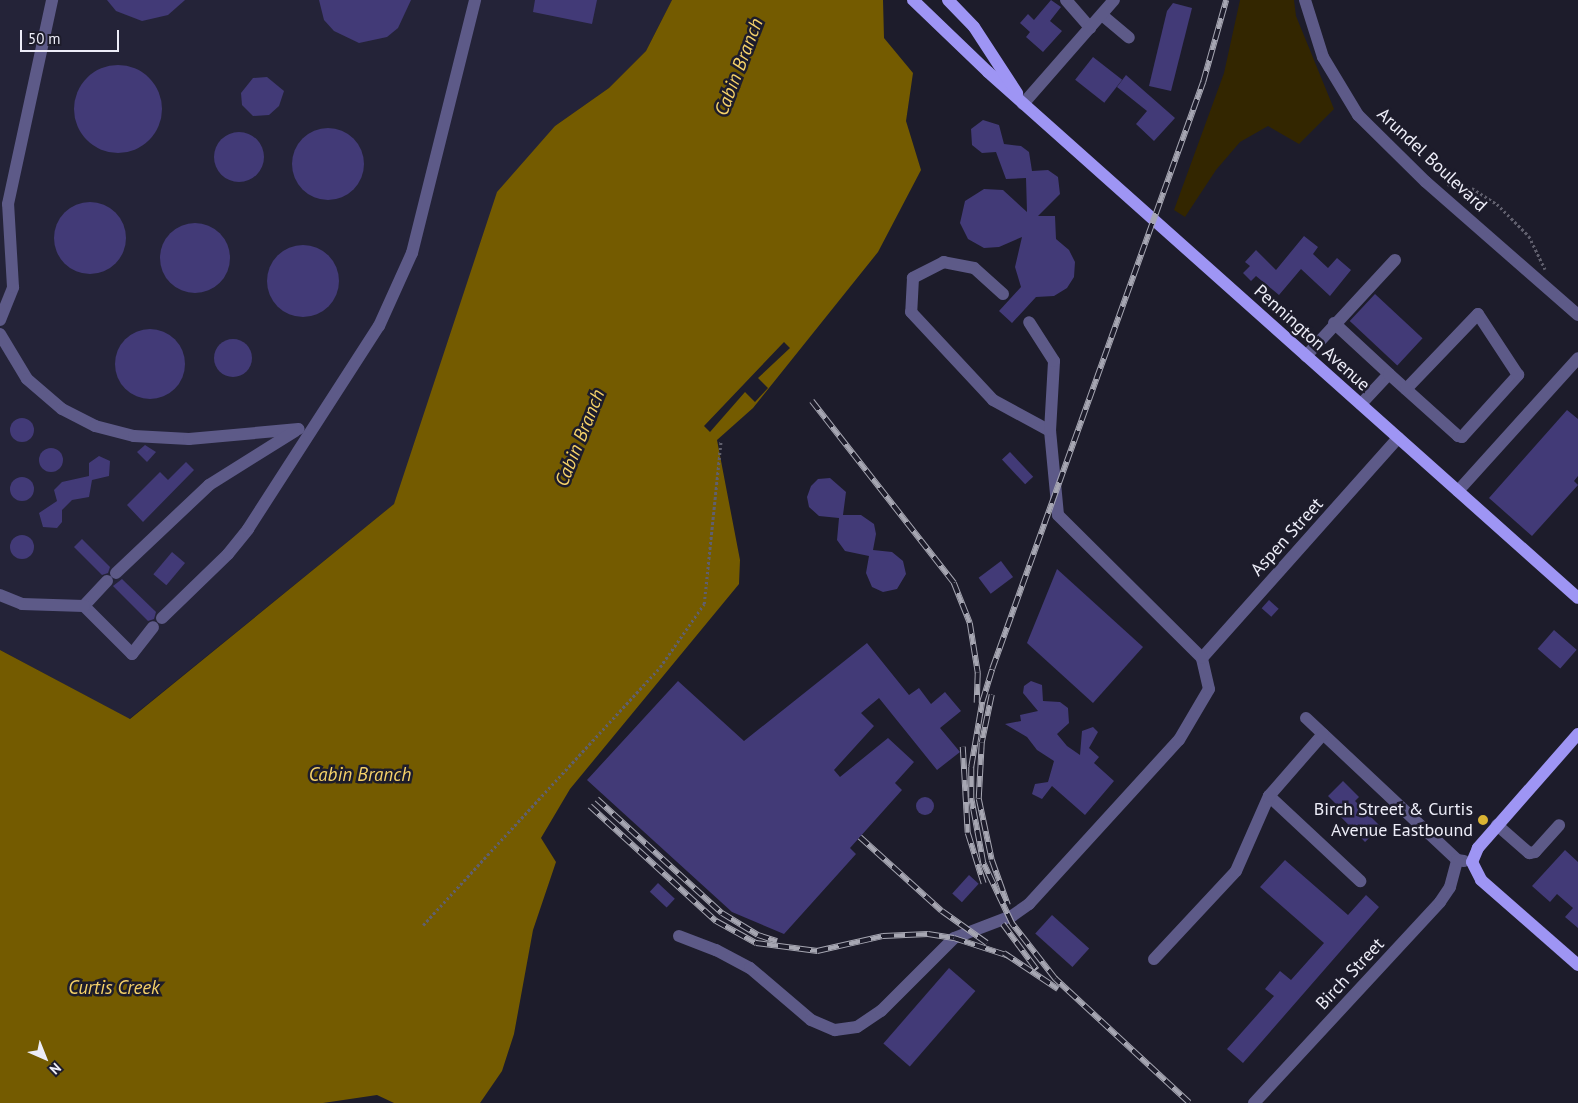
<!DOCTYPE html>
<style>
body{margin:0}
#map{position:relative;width:1578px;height:1103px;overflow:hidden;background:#1d1c2b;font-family:"PT Sans",sans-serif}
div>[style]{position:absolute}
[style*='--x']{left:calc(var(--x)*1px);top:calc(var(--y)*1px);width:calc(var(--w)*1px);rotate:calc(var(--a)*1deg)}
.built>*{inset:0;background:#242338}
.green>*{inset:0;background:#332600}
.water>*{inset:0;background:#745b00}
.pier>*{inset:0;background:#1d1c2b}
.building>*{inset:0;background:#423a77;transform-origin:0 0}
.round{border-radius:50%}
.path>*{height:2.5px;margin-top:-1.25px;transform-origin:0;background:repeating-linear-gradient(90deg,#605f6d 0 2.5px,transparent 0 5px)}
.minor>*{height:12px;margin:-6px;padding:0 6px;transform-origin:6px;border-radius:6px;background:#5d5a88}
.major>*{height:12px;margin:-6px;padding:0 6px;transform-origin:6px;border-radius:6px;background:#9e95f4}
.rail>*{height:5.5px;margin-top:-2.75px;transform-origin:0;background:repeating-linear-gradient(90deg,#1d1c2b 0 11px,#a6a6b2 0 22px);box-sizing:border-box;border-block:1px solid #a6a6b2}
.dots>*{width:14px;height:14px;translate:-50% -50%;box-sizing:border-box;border:2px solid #1d1c2b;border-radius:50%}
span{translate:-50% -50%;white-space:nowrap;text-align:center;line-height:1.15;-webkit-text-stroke:5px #1d1c2b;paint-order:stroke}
.street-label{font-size:18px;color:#ededf8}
.poi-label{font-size:18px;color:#ededf8}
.right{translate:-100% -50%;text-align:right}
.water-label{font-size:19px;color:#f6d26a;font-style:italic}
.north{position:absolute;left:20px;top:1033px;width:50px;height:50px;-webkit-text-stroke:4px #1d1c2b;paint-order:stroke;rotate:136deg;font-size:14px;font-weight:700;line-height:20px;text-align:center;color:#ededf8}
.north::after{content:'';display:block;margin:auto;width:18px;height:22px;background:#ededf8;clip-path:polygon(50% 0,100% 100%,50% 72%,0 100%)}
.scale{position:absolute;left:20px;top:30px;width:99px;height:22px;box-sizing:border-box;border:2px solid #ededf8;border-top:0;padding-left:6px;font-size:15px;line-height:18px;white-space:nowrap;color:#ededf8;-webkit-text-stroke:4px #1d1c2b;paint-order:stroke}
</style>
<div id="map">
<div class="built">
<i style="clip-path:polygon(0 0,672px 0,646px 51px,609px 88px,555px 126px,394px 504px,129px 719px,0 650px)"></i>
</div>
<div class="green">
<i style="clip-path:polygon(1240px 0,1294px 0,1296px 16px,1334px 109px,1299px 144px,1268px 126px,1240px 142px,1216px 170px,1185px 217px,1174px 210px,1224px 73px)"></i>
</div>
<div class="water">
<i style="clip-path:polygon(672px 0,883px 0,884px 38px,913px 73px,906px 121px,921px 170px,878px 252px,753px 408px,717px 440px,740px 560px,739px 584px,570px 789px,541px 838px,556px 862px,533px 930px,514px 1034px,502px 1071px,480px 1103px,394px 1103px,377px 1095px,323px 1103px,0 1103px,0 650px,130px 719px,394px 504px,497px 192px,555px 126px,609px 88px,646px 51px)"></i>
</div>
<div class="pier">
<i style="clip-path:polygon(784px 342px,790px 348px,758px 378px,768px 388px,755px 402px,745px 392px,710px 432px,704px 426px)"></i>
</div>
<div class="building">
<i style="clip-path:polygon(107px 0,185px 0,168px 15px,142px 21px,116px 11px)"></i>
<i style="clip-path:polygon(319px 0,411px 0,398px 28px,387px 37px,359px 43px,334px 31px,324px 20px)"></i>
<i style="clip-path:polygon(535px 0,597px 0,592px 24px,533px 12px)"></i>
<i style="clip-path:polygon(1051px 0,1061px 7px,1050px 21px,1062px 31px,1043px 52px,1026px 37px,1030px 32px,1020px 23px,1028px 14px,1034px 20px)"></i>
<i style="clip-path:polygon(1173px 3px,1192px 8px,1171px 91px,1149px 86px,1167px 11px)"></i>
<i style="left:1093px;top:57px;width:37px;height:29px;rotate:38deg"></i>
<i class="round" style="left:74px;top:65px;width:88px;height:88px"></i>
<i style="clip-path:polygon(1126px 75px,1175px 118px,1154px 141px,1136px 124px,1147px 111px,1117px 87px)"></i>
<i style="clip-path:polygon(267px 77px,284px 91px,279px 106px,269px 115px,253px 116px,242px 105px,241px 93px,253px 78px)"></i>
<i style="clip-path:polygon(983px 120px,999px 125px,1004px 144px,1021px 146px,1029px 152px,1032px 171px,1048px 170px,1058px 177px,1060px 194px,1038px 216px,1055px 216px,1056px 239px,1069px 250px,1075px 262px,1074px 277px,1067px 288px,1054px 296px,1036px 297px,1012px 323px,999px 311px,1021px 287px,1015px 267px,1022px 237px,999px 247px,984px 248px,968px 239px,960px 223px,965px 201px,984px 189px,1003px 190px,1027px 212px,1026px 178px,1006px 179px,996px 152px,982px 153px,972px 145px,971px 129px)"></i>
<i class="round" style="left:292px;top:128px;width:72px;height:72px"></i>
<i class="round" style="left:214px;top:132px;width:50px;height:50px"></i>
<i class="round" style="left:54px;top:202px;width:72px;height:72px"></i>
<i class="round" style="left:160px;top:223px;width:70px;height:70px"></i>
<i style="clip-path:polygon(1304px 236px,1318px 247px,1313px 254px,1328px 268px,1337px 258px,1351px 270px,1330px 296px,1301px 269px,1279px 295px,1256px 276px,1251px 281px,1243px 273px,1250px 266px,1245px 262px,1256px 250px,1276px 270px)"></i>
<i class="round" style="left:267px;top:245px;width:72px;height:72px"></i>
<i style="left:1375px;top:294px;width:65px;height:37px;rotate:43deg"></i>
<i class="round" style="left:115px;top:329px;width:70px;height:70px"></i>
<i class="round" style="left:214px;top:339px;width:38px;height:38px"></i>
<i style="clip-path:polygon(1567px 410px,1578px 419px,1578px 476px,1574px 481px,1578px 485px,1532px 536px,1489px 498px)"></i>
<i class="round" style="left:10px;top:418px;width:24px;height:24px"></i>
<i style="clip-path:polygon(145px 445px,156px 452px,147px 462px,137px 452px)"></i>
<i class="round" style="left:39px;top:448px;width:24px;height:24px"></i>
<i style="left:1010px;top:452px;width:34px;height:11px;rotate:47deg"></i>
<i style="clip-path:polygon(99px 456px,110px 461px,109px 476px,92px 480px,89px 497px,72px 500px,62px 510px,62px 522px,57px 528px,43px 527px,39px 513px,57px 501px,54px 490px,62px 482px,89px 476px,89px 463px)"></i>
<i style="clip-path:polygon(186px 462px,194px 470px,143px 522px,127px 505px,160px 472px,168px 480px)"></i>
<i class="round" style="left:10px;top:477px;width:24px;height:24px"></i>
<i style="clip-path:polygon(830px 478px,846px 492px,843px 515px,861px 515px,874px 524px,876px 534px,873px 550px,892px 552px,903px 561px,906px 574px,897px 589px,883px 592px,872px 587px,866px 573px,869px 556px,845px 551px,837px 540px,839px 518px,819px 516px,809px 507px,807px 497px,811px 486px,818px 479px)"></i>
<i class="round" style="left:10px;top:535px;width:24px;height:24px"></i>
<i style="clip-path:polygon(82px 539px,110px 567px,108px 573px,102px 575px,74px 547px)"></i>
<i style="left:172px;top:552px;width:17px;height:29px;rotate:40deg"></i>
<i style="left:1001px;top:561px;width:20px;height:28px;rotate:53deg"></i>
<i style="clip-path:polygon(1057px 569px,1143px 647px,1093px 703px,1027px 643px)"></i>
<i style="clip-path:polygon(122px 579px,156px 612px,154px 619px,148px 621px,113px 586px)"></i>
<i style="left:1269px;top:600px;width:13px;height:11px;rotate:42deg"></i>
<i style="left:1554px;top:630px;width:30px;height:25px;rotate:41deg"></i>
<i style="clip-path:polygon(867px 643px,909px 695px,919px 688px,931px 704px,945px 692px,961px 711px,940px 728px,960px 752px,937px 770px,879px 698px,861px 713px,874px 726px,834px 770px,840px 777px,888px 738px,914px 762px,895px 783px,902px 790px,850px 848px,856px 854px,784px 934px,732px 912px,587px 780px,678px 681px,744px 741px)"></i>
<i style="clip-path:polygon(1031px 681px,1042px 685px,1043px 701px,1060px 702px,1068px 708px,1069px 723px,1057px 734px,1067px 746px,1080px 755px,1082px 731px,1093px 727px,1098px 732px,1089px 748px,1099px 757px,1094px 763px,1114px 781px,1085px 815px,1052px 786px,1042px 799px,1032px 794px,1035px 784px,1048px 782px,1054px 761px,1037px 750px,1027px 737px,1005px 724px,1021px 721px,1020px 715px,1038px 711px,1023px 693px,1024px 686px)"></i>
<i style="clip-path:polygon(1343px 781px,1359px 797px,1355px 801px,1381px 827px,1365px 842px,1340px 816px,1344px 812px,1328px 796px)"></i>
<i class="round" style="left:916px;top:797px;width:18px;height:18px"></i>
<i style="clip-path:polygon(1565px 850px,1578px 862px,1578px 928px,1565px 917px,1573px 908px,1557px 894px,1550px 902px,1532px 886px)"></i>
<i style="clip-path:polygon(1285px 860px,1348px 915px,1366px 895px,1379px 907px,1243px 1063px,1227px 1049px,1274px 996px,1265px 989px,1280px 971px,1291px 980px,1324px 943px,1260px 887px)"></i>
<i style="left:969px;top:875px;width:13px;height:25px;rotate:42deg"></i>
<i style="left:658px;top:883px;width:23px;height:12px;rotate:43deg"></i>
<i style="left:1052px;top:915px;width:50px;height:25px;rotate:42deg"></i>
<i style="left:949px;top:968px;width:35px;height:100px;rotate:41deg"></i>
</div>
<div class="path">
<i style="--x:1447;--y:184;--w:25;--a:9"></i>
<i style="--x:1472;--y:188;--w:30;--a:33"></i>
<i style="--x:1497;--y:204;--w:45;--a:45"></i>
<i style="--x:1529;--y:236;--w:37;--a:64"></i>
<i style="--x:423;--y:925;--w:350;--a:-47.4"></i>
<i style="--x:660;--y:667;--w:77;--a:-55.1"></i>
<i style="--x:704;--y:604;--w:165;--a:-84.1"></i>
</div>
<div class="minor">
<i style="--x:1066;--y:0;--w:37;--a:49"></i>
<i style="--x:1305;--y:0;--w:60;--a:72.5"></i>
<i style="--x:1323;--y:57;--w:68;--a:58.9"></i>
<i style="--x:1358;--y:115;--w:95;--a:44.6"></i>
<i style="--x:1426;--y:182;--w:202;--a:41.2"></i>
<i style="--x:1102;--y:15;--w:35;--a:40"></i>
<i style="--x:1023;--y:104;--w:138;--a:-48.8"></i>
<i style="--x:1003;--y:294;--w:39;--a:-138"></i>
<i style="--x:974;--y:268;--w:31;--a:-169"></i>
<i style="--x:944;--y:262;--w:35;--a:153"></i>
<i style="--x:913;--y:278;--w:34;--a:93"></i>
<i style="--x:911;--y:312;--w:120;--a:47"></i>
<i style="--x:993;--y:400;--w:65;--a:28.5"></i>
<i style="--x:0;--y:320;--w:35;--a:-68"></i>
<i style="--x:13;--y:287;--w:83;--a:-93.4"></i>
<i style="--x:8;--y:204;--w:209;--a:-77.8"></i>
<i style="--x:1334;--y:323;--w:75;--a:42.8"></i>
<i style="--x:0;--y:334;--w:52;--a:59"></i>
<i style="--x:27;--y:379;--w:46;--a:40.6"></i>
<i style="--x:62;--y:409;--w:37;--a:27"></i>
<i style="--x:95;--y:426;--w:40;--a:14.4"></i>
<i style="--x:134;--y:436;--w:55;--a:3.1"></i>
<i style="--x:189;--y:439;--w:110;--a:-5.2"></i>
<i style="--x:1306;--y:356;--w:131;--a:-47.2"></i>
<i style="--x:1361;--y:404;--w:41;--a:-47"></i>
<i style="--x:1389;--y:374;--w:93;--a:41.9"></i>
<i style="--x:1458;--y:436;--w:4;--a:14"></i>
<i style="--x:1462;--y:437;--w:84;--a:-47.9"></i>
<i style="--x:1518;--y:375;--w:73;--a:-123.3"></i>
<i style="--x:1478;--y:314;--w:104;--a:133.8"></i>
<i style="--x:1458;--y:491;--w:179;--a:-47.9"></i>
<i style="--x:116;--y:573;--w:128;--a:-43.4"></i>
<i style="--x:209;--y:485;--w:102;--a:-32.1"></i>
<i style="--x:107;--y:581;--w:34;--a:133"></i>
<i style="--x:84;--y:606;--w:68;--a:45"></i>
<i style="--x:132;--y:654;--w:34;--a:-52"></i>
<i style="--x:0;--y:595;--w:24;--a:22"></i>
<i style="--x:22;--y:604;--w:62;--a:1.8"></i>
<i style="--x:162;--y:618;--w:92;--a:-44.1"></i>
<i style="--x:228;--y:554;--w:32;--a:-51"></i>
<i style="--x:248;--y:529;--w:242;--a:-57.2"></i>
<i style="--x:379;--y:326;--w:80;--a:-65.7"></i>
<i style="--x:412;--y:253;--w:261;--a:-76"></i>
<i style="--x:1202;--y:658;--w:295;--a:-48.3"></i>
<i style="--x:1306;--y:718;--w:207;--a:43.2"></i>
<i style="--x:1457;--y:860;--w:7;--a:8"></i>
<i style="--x:1269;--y:796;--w:125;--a:43"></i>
<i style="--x:1497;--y:825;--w:43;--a:41.2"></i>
<i style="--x:1529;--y:853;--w:6;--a:-9"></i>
<i style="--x:1535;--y:852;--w:36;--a:-48"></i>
<i style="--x:679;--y:936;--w:40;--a:21"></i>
<i style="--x:716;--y:950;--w:38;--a:28"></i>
<i style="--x:750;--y:968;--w:80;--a:40.4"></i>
<i style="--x:811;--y:1020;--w:26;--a:23"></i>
<i style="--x:835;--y:1030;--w:22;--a:-8"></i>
<i style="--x:857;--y:1027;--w:29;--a:-34"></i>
<i style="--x:881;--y:1011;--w:103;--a:-45"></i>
<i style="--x:954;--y:938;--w:62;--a:-20.8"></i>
<i style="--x:1012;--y:916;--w:21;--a:-35"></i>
<i style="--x:1029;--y:904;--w:222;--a:-47.6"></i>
<i style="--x:1179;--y:740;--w:59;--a:-59.5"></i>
<i style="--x:1209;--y:689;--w:32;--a:-103"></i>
<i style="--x:1202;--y:658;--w:203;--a:-135.2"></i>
<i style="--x:1058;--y:515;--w:84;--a:-95.4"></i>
<i style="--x:1050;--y:431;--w:70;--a:-86.7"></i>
<i style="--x:1054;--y:361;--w:46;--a:-122.7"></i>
<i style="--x:1154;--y:959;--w:120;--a:-47"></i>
<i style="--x:1236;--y:871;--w:82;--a:-66.3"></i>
<i style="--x:1269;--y:796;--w:82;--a:-48.9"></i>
<i style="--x:1254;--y:1103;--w:274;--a:-47.2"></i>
<i style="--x:1440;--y:902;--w:18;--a:-56"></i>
<i style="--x:1450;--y:887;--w:28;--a:-75"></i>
</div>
<div class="major">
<i style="--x:913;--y:0;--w:104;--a:43.8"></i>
<i style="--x:988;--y:72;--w:790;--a:41.72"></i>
<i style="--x:948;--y:0;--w:37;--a:46"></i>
<i style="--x:974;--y:27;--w:79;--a:56.9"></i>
<i style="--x:1578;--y:734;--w:152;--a:131.3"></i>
<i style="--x:1478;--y:848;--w:15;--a:113"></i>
<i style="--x:1472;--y:862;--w:20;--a:63"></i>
<i style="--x:1481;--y:880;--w:129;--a:41.2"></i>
</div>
<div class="rail">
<i style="--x:812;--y:401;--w:231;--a:52"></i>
<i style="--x:954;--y:583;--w:43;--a:68.2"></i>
<i style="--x:970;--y:623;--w:51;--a:80.9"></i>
<i style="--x:978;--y:673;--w:30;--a:92"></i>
<i style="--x:992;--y:695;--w:49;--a:101.8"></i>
<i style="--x:982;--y:743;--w:56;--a:93.1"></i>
<i style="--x:979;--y:799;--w:62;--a:78"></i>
<i style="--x:992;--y:860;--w:48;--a:70.4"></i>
<i style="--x:963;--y:747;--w:86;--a:86.7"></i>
<i style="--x:968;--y:833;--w:53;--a:72.6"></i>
<i style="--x:597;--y:799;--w:169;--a:42.4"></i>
<i style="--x:722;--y:913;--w:42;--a:31.4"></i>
<i style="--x:758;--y:935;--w:20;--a:18"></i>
<i style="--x:590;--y:806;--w:171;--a:42.4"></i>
<i style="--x:716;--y:921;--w:46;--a:28.8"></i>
<i style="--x:756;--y:943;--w:62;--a:7.5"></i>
<i style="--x:817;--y:951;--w:68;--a:-12.8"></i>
<i style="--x:883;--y:936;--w:45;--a:-2.5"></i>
<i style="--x:928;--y:934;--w:26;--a:9"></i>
<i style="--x:954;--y:938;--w:58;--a:18.1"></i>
<i style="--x:860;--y:837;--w:110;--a:42.1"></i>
<i style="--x:942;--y:911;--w:55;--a:35.4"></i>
<i style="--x:1003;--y:924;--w:57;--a:53.5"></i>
<i style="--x:1004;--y:953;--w:65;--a:33.7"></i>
<i style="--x:1189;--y:1103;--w:183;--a:-137.2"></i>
<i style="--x:1055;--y:979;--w:70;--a:-128"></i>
<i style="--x:1012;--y:924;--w:68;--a:-115.4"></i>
<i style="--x:983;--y:863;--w:66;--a:-100.5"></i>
<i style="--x:971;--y:798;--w:31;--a:-90"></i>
<i style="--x:971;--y:767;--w:66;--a:-80.4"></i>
<i style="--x:982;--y:702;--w:34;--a:-73"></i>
<i style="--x:992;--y:669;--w:624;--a:-70.23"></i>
<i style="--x:1203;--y:82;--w:85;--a:-74.3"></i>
</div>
<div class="dots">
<i style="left:1483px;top:820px;background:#dab333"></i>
</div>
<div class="street-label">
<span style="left:1432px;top:160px;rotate:43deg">Arundel Boulevard</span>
<span style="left:1312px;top:338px;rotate:42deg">Pennington Avenue</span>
<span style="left:1287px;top:537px;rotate:-48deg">Aspen Street</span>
<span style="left:1350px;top:974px;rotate:-47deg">Birch Street</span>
</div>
<div class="poi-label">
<span class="right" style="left:1473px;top:820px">Birch Street &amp; Curtis<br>Avenue Eastbound</span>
</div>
<div class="water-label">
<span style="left:739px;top:67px;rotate:-69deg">Cabin Branch</span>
<span style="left:580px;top:438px;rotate:-68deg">Cabin Branch</span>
<span style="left:360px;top:775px">Cabin Branch</span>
<span style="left:114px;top:988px">Curtis Creek</span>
</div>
<div class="north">N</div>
<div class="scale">50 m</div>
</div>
